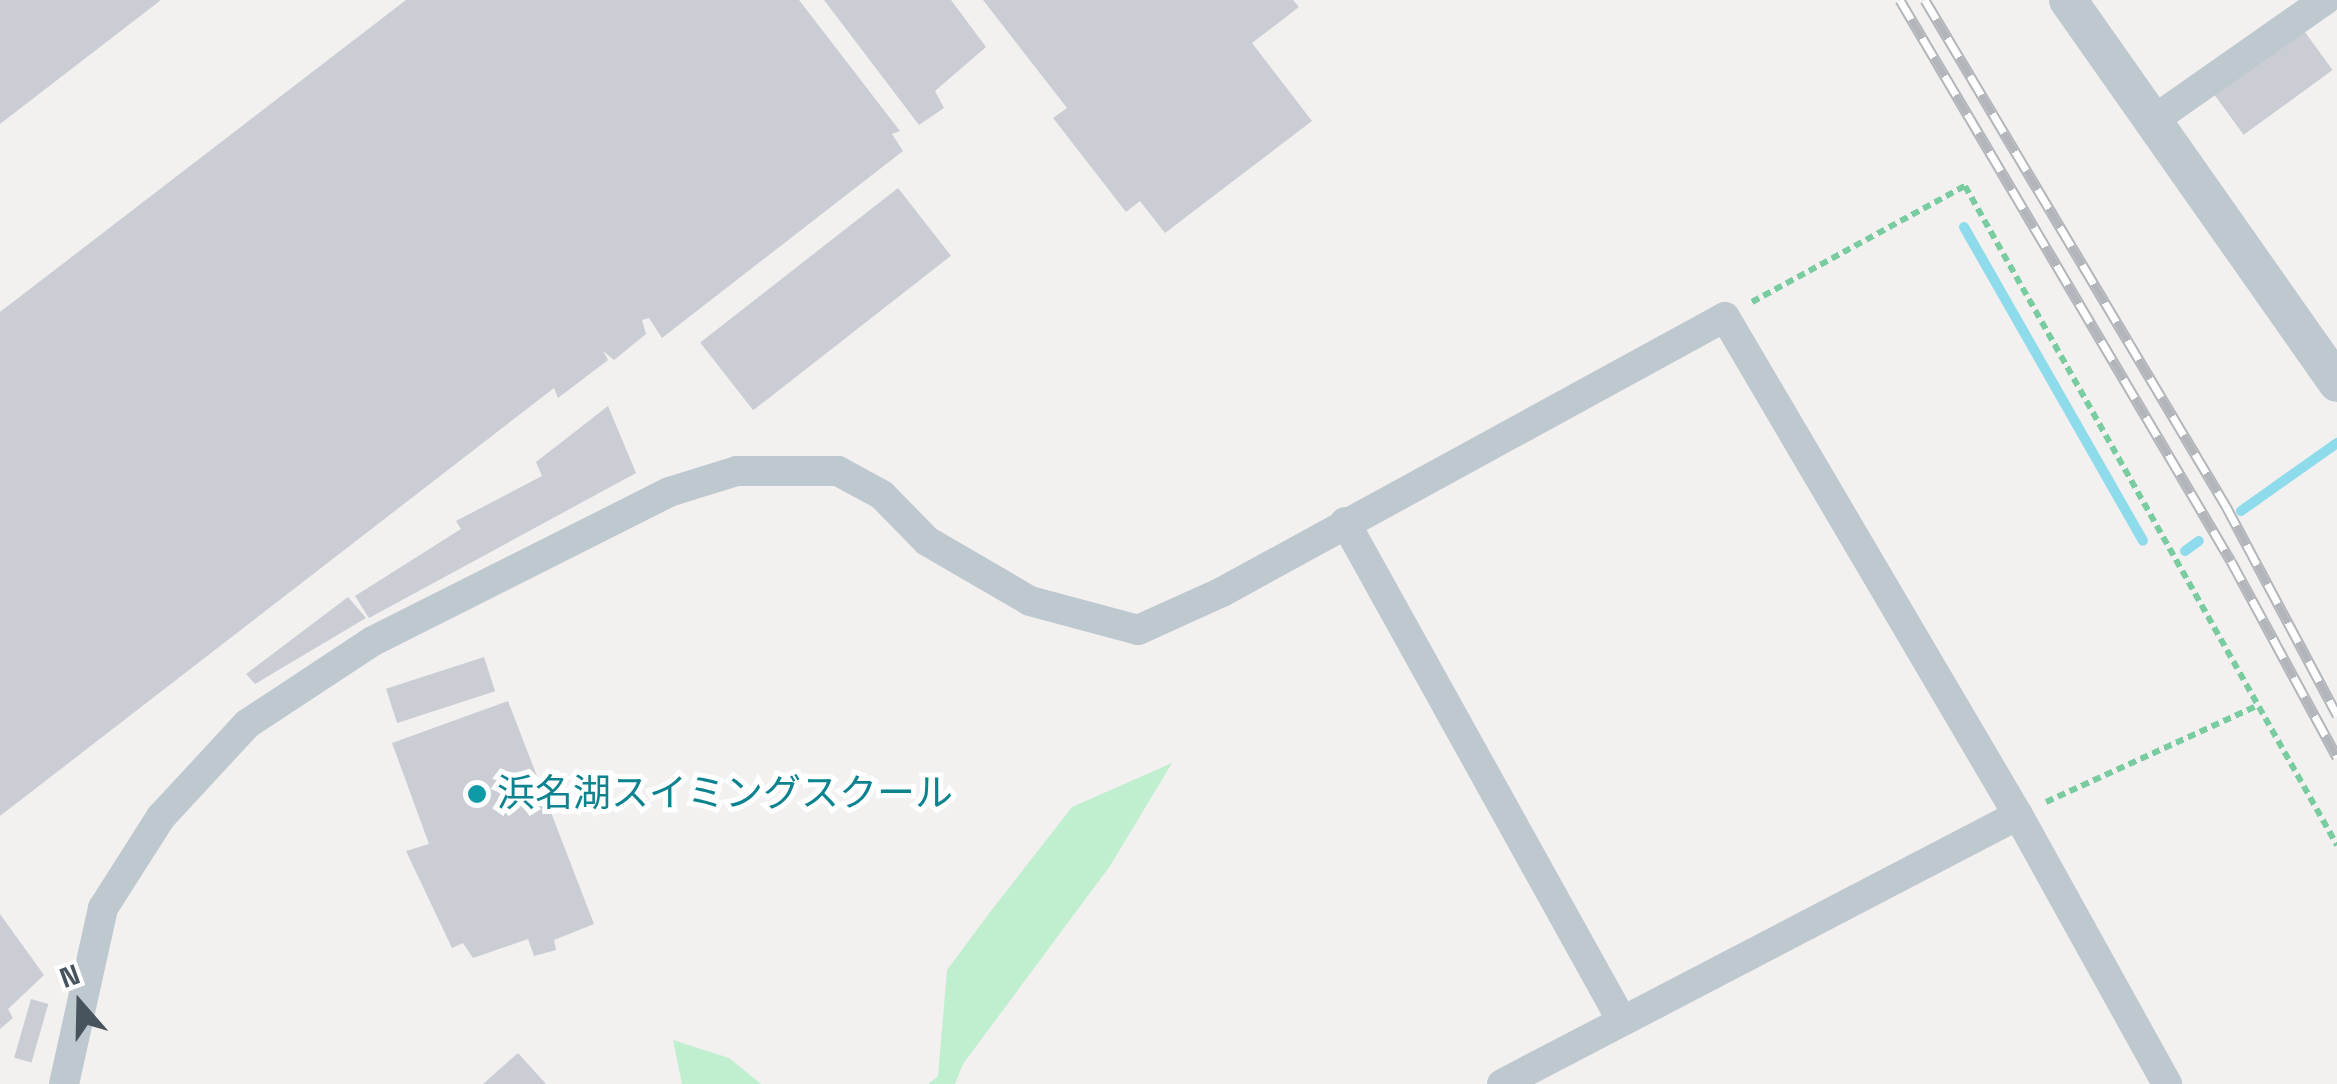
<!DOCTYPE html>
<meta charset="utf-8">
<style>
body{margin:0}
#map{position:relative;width:2337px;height:1084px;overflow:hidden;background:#f3f0f0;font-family:"Space Grotesk","Noto Sans JP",sans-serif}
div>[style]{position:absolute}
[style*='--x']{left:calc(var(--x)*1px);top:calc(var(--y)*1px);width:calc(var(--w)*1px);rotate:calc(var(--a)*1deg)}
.green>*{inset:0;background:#c0efd0}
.stream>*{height:10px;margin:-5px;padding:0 5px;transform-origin:5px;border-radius:5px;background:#8edbeb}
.building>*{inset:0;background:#cacdd3;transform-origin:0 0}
.path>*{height:6px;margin-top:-3px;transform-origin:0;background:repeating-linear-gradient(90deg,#79cca0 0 8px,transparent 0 13px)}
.minor>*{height:30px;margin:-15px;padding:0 15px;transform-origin:15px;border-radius:15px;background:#bec8cf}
.tertiary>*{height:38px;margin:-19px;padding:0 19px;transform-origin:19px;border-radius:19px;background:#bec8cf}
.rail>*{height:11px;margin-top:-5.5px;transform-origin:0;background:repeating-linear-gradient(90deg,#fff 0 22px,#b2b6ba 0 44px);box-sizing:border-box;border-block:2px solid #b2b6ba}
.dots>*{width:28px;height:28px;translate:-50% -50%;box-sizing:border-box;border:5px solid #fff;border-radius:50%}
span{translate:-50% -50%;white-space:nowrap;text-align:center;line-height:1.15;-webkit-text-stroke:10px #fff;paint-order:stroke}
.culture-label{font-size:38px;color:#0d838f}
.left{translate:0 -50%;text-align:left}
.north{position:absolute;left:30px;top:954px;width:100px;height:100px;-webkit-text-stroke:8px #fff;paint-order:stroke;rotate:340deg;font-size:28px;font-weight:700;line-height:40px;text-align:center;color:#48545d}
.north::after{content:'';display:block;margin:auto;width:35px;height:45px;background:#48545d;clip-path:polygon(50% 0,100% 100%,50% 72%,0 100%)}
</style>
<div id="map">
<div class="green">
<i style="clip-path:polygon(1172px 763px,1110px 866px,963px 1064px,955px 1084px,928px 1084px,938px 1076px,947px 970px,990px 912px,1072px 807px)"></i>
<i style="clip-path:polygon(673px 1040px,729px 1058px,761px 1084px,682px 1084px)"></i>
</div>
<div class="stream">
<i style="--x:1964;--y:227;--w:361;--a:60.3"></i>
<i style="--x:2241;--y:511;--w:118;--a:-35.3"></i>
<i style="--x:2185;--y:551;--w:17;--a:-36"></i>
</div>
<div class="building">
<i style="clip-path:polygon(0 0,161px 0,0 124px)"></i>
<i style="clip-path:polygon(406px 0,799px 0,900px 131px,892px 134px,903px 151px,662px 338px,649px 318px,642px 320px,646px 334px,614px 360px,603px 351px,608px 360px,558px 398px,554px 388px,0 816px,0 312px)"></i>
<i style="clip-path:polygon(824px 0,951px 0,986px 47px,935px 91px,944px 108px,919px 125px)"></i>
<i style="clip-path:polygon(983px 0,1293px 0,1299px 7px,1252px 43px,1312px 121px,1165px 233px,1140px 201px,1126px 212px,1053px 118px,1067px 108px)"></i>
<i style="left:2302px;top:28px;width:52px;height:110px;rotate:54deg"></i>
<i style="left:898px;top:188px;width:86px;height:251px;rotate:52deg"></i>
<i style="clip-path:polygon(608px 406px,636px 473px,369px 618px,355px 596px,461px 529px,456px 521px,542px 476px,536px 462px)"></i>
<i style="clip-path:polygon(348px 597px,366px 618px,255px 684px,246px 674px)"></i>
<i style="left:484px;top:657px;width:36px;height:103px;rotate:72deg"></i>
<i style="clip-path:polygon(508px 701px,594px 924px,554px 940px,556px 950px,534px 956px,528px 939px,473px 958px,463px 943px,452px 948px,406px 851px,429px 844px,392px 743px)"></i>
<i style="clip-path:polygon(0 914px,44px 975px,8px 1009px,13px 1018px,0 1029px)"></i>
<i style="left:31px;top:999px;width:18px;height:61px;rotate:16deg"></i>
<i style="clip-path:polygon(518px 1053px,546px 1084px,483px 1084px)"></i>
</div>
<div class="path">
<i style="--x:1752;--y:302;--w:243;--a:-28.6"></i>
<i style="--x:1965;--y:186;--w:757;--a:60.56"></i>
<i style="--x:2046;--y:802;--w:232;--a:-24.5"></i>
</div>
<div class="minor">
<i style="--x:2155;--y:119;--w:208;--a:-35"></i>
<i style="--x:1345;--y:522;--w:568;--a:60.96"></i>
<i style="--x:64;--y:1084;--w:180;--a:-77.5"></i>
<i style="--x:103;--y:908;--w:108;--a:-57.5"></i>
<i style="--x:161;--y:817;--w:127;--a:-47.2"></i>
<i style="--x:247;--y:724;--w:151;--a:-33.4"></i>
<i style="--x:373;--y:641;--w:331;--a:-26.7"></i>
<i style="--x:669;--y:492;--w:71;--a:-17.2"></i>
<i style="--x:737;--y:471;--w:101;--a:0"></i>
<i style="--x:838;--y:471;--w:50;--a:28.6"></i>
<i style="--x:882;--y:495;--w:64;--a:45.6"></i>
<i style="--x:927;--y:541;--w:119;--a:30.2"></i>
<i style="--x:1030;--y:601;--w:112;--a:15"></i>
<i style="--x:1138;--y:630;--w:92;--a:-24.3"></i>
<i style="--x:1222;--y:592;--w:573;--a:-28.67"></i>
<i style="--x:1725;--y:317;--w:578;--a:59.53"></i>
<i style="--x:2018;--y:815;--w:308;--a:61"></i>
<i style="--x:1502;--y:1084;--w:582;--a:-27.53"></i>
</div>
<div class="tertiary">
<i style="--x:2068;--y:0;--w:468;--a:54.9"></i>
</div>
<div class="rail">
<i style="--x:1900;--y:0;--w:651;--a:59.46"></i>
<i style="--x:2231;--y:561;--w:223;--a:61.6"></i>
<i style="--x:1925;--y:0;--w:589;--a:59.25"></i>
<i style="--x:2226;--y:506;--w:237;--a:62"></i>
</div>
<div class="dots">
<i style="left:477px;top:794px;background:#0f9aa8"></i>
</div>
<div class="culture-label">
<span class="left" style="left:497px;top:794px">浜名湖スイミングスクール</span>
</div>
<div class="north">N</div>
</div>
